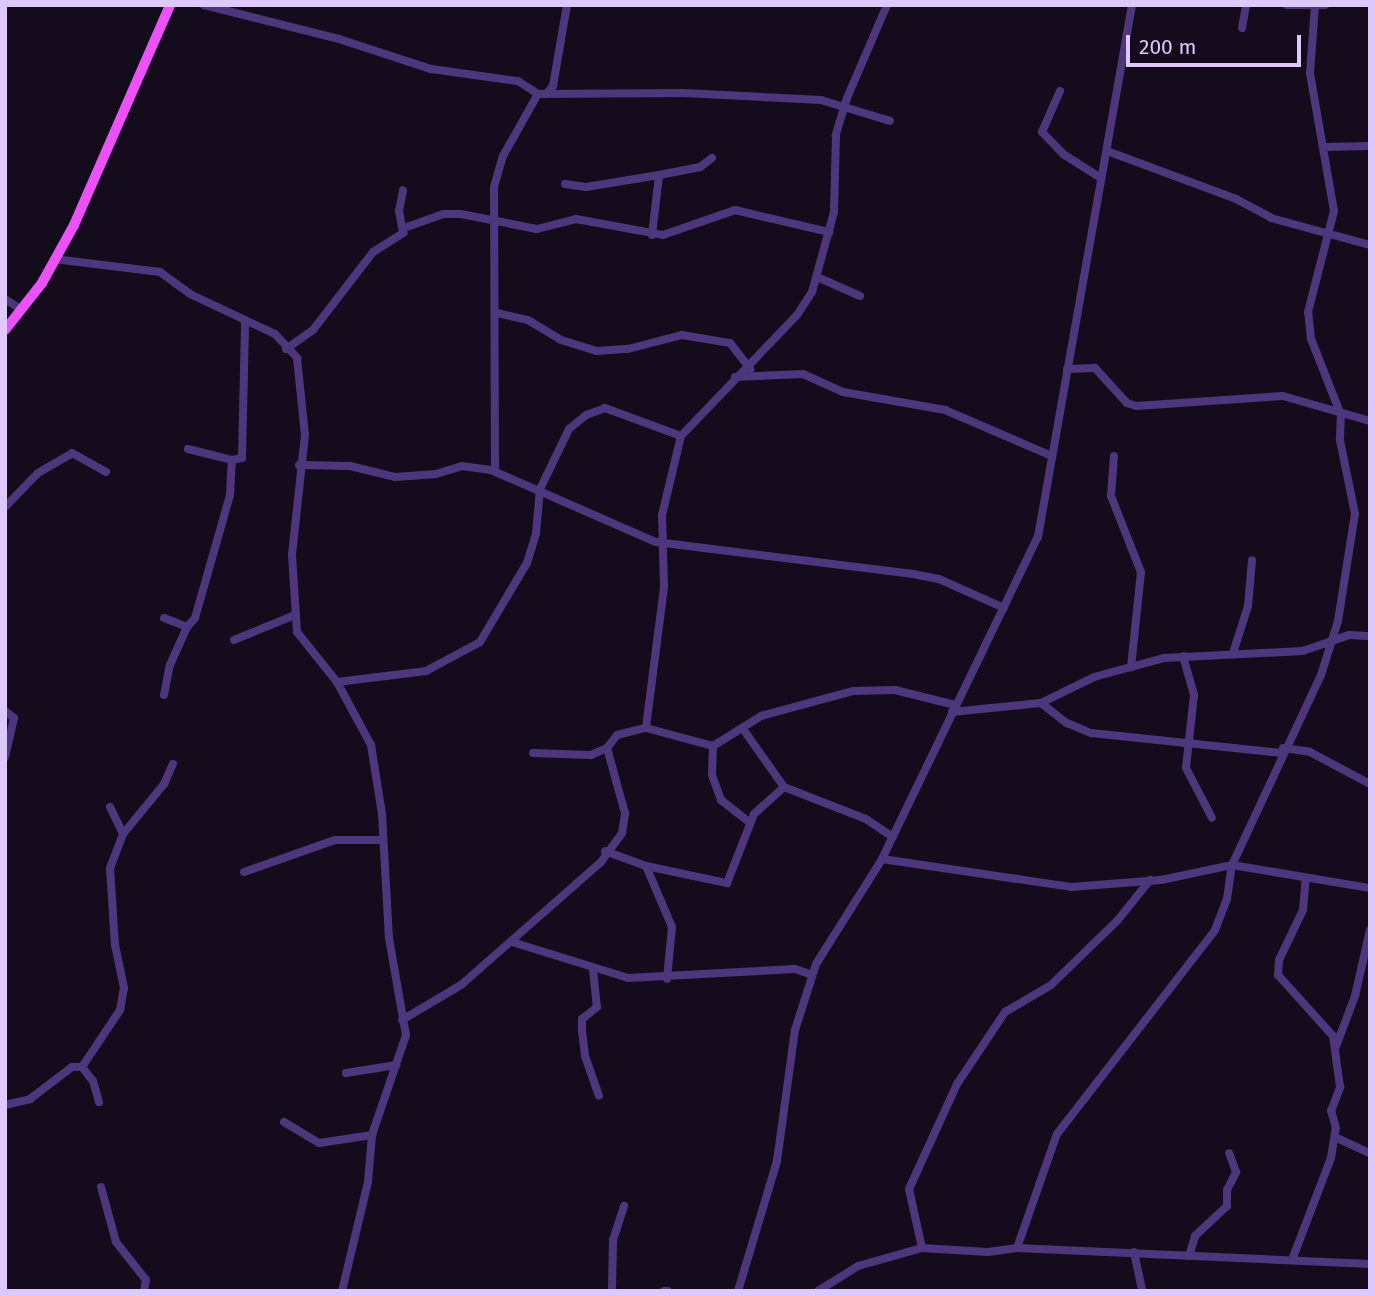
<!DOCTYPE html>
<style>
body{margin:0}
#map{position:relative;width:1375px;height:1296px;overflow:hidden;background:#140c1d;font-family:"Fira Sans",sans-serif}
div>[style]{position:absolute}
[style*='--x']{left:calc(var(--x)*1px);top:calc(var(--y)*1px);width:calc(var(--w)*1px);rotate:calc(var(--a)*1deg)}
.minor>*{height:8px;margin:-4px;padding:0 4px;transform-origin:4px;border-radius:4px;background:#4d377c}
.major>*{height:10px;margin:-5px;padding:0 5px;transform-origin:5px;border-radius:5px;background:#ec51fd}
span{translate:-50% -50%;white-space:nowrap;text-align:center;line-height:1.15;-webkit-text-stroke:7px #140c1d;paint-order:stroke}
.frame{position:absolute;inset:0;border:7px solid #dec9fe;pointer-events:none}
.scale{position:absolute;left:1126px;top:35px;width:175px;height:32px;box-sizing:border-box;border:4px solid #dec9fe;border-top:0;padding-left:9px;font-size:21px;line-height:24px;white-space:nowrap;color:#dec9fe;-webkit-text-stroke:5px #140c1d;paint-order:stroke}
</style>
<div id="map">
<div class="minor">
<i style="--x:204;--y:5;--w:139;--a:14.1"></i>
<i style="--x:339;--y:39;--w:97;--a:18.1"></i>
<i style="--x:431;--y:69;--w:88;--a:7.9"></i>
<i style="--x:518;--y:81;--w:24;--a:33"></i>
<i style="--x:538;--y:94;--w:146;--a:-0.4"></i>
<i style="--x:684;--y:93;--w:137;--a:2.9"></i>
<i style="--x:821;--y:100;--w:72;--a:16.9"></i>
<i style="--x:887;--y:5;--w:101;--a:113.3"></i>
<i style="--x:847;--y:98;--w:39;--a:107"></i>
<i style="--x:836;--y:135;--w:77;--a:91.5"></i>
<i style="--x:834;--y:212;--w:83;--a:105.4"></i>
<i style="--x:812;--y:292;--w:27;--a:123"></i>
<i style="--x:797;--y:315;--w:168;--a:133.8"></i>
<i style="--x:681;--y:436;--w:81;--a:103.5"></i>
<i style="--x:662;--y:515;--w:72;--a:88.4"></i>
<i style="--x:664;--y:587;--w:142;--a:97.3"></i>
<i style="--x:646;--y:728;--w:69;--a:15"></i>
<i style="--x:713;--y:746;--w:57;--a:-32"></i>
<i style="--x:761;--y:716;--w:95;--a:-15.2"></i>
<i style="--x:853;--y:691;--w:42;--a:-1.4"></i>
<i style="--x:895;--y:690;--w:62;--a:14"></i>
<i style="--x:1287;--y:5;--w:38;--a:0"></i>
<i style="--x:1242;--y:28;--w:23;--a:-80"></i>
<i style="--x:1060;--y:91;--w:45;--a:113.7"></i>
<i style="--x:1042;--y:132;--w:30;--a:46"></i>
<i style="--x:1063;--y:154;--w:45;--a:32.3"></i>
<i style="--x:546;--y:94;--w:11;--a:-49"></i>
<i style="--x:553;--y:86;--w:82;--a:-80.2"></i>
<i style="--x:1325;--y:147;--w:45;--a:-1.3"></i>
<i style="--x:1107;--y:151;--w:138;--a:20.4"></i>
<i style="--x:1236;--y:199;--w:40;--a:28"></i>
<i style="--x:1271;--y:218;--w:103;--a:15.3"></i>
<i style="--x:565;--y:184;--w:21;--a:8"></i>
<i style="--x:586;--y:187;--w:74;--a:-9.3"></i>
<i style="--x:659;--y:175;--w:42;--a:-11"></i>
<i style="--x:700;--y:167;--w:15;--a:-37"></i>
<i style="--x:404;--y:228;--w:41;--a:-19.7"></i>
<i style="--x:443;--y:214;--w:18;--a:0"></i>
<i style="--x:461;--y:214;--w:77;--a:11.2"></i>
<i style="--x:537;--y:229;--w:40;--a:-14.4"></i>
<i style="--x:576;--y:219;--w:88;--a:10.4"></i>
<i style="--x:663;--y:235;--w:76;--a:-19.1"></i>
<i style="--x:735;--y:210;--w:97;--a:13.2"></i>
<i style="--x:652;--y:235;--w:60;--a:-83.3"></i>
<i style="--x:54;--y:259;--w:107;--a:7"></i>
<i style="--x:160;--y:272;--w:37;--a:36"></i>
<i style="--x:190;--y:294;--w:94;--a:25.2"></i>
<i style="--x:275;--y:334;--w:33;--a:47"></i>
<i style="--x:297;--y:358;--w:77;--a:84.1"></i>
<i style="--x:305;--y:435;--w:121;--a:96.2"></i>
<i style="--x:292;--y:555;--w:77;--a:86.3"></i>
<i style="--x:297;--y:632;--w:64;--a:51.3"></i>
<i style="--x:337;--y:682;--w:72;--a:61.6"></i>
<i style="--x:371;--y:745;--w:70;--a:80.9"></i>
<i style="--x:382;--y:814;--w:124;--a:86.8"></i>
<i style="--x:389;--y:938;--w:98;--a:80.1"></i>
<i style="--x:406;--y:1035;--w:106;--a:108.8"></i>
<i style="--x:372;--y:1135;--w:47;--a:94.9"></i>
<i style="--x:368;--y:1182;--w:112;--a:103.4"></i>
<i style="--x:817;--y:277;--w:47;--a:23.8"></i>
<i style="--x:5;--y:299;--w:20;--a:33"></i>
<i style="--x:497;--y:313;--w:32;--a:13"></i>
<i style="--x:528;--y:320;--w:39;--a:31"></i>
<i style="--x:561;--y:340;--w:37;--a:17"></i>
<i style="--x:596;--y:351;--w:32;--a:-4"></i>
<i style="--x:628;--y:349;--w:56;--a:-14.5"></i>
<i style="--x:682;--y:335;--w:49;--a:9.5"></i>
<i style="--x:730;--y:343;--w:33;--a:52"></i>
<i style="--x:286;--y:349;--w:33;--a:-35"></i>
<i style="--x:313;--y:330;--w:98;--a:-52.4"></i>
<i style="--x:373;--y:252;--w:36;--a:-32"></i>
<i style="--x:403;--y:233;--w:22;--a:-100"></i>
<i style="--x:399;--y:211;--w:21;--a:-79"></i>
<i style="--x:1067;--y:369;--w:28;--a:-2"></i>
<i style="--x:1095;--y:368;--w:47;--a:47.6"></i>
<i style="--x:1127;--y:403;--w:9;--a:18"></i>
<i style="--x:1136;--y:406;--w:147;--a:-3.9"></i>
<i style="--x:1283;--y:396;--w:91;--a:16"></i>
<i style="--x:735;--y:377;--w:68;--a:-2.5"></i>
<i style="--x:803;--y:374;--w:44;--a:24.2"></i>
<i style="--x:843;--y:392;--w:104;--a:10"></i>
<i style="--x:945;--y:410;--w:116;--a:23.3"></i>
<i style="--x:188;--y:449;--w:45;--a:14"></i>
<i style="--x:232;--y:460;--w:10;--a:-11"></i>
<i style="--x:242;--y:458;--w:137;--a:-88.7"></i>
<i style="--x:1114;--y:456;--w:40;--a:94.3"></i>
<i style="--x:1111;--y:496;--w:82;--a:68.5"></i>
<i style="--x:1141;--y:572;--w:96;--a:96"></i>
<i style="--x:299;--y:465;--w:51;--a:1.1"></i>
<i style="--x:350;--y:466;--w:46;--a:13.7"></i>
<i style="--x:395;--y:477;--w:41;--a:-4.2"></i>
<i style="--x:436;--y:474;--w:27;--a:-17"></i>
<i style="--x:462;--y:466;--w:29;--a:8"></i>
<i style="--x:491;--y:470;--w:180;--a:23.6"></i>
<i style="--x:656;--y:542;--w:259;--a:7.1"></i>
<i style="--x:913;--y:574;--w:26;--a:11"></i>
<i style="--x:939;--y:579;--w:71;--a:24"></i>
<i style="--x:495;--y:471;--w:284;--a:-90.2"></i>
<i style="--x:494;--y:187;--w:32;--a:-74"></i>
<i style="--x:503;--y:156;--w:71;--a:-60.6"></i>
<i style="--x:5;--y:507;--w:47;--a:-45.9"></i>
<i style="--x:38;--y:473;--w:39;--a:-30"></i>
<i style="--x:72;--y:453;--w:39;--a:29"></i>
<i style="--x:164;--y:618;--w:25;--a:21"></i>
<i style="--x:187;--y:627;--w:12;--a:-48"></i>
<i style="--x:195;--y:618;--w:128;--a:-74.1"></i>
<i style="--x:230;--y:495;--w:35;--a:-87"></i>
<i style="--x:234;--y:640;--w:66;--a:-22.3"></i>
<i style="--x:1233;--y:653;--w:49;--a:-72.3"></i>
<i style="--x:1248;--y:606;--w:46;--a:-85"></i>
<i style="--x:1183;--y:656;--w:41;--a:74.2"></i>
<i style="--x:1194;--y:695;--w:73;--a:96.3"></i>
<i style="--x:1186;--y:768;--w:56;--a:62.5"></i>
<i style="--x:337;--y:682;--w:90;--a:-7"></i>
<i style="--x:426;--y:671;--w:61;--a:-28.2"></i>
<i style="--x:480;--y:642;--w:92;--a:-59.3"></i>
<i style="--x:527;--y:563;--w:31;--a:-73"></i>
<i style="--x:536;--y:533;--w:44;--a:-84.8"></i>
<i style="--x:540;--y:489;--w:67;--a:-64.2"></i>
<i style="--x:569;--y:429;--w:22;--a:-39"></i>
<i style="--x:586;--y:415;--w:20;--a:-20"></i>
<i style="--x:605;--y:408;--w:81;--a:20.2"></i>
<i style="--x:164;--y:695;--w:31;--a:-79"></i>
<i style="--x:170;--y:665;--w:42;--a:-65.9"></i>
<i style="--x:1041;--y:703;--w:33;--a:38"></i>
<i style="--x:1067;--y:723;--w:26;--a:23"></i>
<i style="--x:1091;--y:733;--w:191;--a:6"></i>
<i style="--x:5;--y:711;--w:11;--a:38"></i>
<i style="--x:14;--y:718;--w:40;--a:103"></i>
<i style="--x:952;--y:712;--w:89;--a:-5.8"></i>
<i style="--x:1041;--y:703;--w:59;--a:-26.1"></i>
<i style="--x:1094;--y:677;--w:73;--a:-15.2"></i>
<i style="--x:1164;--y:658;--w:139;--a:-2.9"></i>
<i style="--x:1303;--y:651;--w:49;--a:-19.2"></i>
<i style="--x:1349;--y:635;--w:21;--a:3"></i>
<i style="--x:743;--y:729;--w:71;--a:54.7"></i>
<i style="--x:713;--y:746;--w:29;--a:92"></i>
<i style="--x:712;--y:775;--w:27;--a:70"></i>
<i style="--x:721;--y:800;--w:37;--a:38"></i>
<i style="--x:1283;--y:748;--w:27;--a:8"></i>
<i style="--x:1310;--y:752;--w:68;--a:28.1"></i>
<i style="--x:533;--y:753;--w:58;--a:2"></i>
<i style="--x:591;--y:755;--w:17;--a:-24"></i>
<i style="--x:110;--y:807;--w:30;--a:64"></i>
<i style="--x:605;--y:851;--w:44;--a:20.1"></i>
<i style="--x:646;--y:866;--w:83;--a:11.9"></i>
<i style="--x:727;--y:883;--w:74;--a:-68.6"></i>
<i style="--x:754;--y:814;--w:40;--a:-42"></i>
<i style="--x:784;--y:787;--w:88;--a:21.3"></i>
<i style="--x:866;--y:819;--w:32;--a:34"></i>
<i style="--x:882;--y:859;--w:191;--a:8.4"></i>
<i style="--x:1071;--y:887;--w:90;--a:-4.4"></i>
<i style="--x:1161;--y:880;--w:73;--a:-11.9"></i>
<i style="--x:1232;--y:865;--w:140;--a:9.5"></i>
<i style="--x:646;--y:866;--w:66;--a:66.9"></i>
<i style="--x:672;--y:927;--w:52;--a:95.5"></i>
<i style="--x:244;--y:872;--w:96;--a:-19.4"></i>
<i style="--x:335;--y:840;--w:48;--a:0"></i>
<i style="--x:512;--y:942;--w:121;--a:17.2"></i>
<i style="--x:628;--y:978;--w:167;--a:-3.1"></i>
<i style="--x:795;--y:969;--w:18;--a:19"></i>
<i style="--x:593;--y:970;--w:37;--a:84"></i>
<i style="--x:597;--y:1007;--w:19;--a:141"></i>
<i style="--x:582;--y:1019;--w:12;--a:90"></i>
<i style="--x:582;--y:1031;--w:25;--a:83"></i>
<i style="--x:585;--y:1056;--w:42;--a:70.7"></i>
<i style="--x:402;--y:1020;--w:69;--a:-30.7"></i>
<i style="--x:461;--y:985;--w:186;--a:-41.3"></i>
<i style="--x:601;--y:862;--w:36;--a:-54"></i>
<i style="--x:622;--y:833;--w:20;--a:-81"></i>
<i style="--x:625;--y:813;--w:67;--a:-105.5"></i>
<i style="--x:607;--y:748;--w:16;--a:-52"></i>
<i style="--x:617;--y:735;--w:30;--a:-14"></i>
<i style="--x:1335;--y:1049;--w:57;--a:-69.3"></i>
<i style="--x:1355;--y:996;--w:68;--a:-77.2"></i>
<i style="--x:82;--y:1067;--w:18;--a:52"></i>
<i style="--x:93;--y:1081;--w:22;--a:74"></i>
<i style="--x:346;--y:1073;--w:51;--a:-9.1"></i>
<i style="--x:5;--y:1105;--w:26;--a:-13"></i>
<i style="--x:30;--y:1099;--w:53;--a:-37.3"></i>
<i style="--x:72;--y:1067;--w:10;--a:0"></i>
<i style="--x:82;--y:1067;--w:69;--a:-56.3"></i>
<i style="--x:120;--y:1010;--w:22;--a:-80"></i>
<i style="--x:124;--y:988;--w:44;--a:-101.8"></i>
<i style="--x:115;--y:945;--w:77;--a:-93.7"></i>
<i style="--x:110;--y:868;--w:36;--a:-69"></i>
<i style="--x:123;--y:834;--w:65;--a:-50.6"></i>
<i style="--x:164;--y:784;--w:22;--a:-66"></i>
<i style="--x:284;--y:1122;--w:41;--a:31"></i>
<i style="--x:319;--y:1143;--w:54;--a:-8.6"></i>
<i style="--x:1335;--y:1137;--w:38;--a:25"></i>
<i style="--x:101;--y:1187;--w:57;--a:74.7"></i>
<i style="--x:116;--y:1242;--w:48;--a:51.7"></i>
<i style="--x:146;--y:1280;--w:11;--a:100"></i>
<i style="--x:922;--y:1248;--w:60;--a:-102.4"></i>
<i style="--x:909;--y:1189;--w:115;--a:-65.4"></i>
<i style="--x:957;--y:1084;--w:87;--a:-56.3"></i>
<i style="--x:1005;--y:1012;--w:53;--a:-30.4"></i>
<i style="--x:1051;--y:985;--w:92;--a:-44.1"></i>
<i style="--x:1117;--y:921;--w:53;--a:-51.2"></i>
<i style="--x:1017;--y:1248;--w:121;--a:-70.7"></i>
<i style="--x:1057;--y:1134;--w:258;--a:-52.2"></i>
<i style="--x:1215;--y:930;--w:33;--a:-69"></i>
<i style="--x:1227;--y:899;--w:34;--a:-82"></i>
<i style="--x:1232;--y:865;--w:210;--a:-64.9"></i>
<i style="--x:1321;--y:675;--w:57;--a:-72.5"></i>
<i style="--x:1338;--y:621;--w:108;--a:-81"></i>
<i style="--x:1355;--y:514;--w:76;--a:-101.5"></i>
<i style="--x:1340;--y:440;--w:25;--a:-88"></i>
<i style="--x:1341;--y:415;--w:82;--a:-111.5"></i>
<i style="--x:1311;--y:339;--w:27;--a:-96"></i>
<i style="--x:1308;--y:312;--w:104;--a:-75.6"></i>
<i style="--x:1334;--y:211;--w:140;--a:-99.9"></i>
<i style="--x:1310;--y:73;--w:68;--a:-85.8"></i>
<i style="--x:1134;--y:1252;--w:40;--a:78"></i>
<i style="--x:1189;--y:1256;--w:21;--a:-73"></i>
<i style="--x:1195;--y:1236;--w:44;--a:-43.2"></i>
<i style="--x:1227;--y:1206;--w:16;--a:-90"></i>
<i style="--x:1227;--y:1190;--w:20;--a:-63"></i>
<i style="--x:1236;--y:1172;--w:20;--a:-110"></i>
<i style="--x:1292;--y:1260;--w:109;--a:-69.1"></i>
<i style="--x:1331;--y:1158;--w:30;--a:-81"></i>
<i style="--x:1336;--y:1128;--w:18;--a:-106"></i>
<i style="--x:1331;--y:1111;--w:26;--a:-69"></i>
<i style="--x:1340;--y:1087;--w:51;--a:-97.8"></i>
<i style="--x:1333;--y:1036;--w:82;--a:-132"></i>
<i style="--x:1278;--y:975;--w:15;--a:-86"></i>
<i style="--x:1279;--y:960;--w:55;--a:-64.4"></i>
<i style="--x:1303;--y:910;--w:32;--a:-85"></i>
<i style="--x:612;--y:1291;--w:51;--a:-88.9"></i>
<i style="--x:613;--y:1240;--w:36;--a:-72"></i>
<i style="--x:664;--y:1291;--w:4;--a:0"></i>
<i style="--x:738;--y:1291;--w:136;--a:-73.3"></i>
<i style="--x:777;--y:1161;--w:132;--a:-82.2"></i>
<i style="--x:795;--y:1030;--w:69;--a:-72.3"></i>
<i style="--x:816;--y:964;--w:124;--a:-57.8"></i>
<i style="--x:882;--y:859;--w:358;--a:-64.2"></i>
<i style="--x:1038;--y:537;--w:540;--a:-79.98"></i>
<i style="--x:818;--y:1291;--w:47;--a:-32"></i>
<i style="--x:858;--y:1266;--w:66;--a:-15.7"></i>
<i style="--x:922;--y:1248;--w:66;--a:3.5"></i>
<i style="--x:988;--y:1252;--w:29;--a:-8"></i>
<i style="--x:1017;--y:1248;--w:353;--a:2.6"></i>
</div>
<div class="major">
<i style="--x:5;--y:330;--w:60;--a:-51.8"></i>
<i style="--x:42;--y:283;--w:66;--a:-61.1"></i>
<i style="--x:74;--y:225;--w:240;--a:-66.4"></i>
</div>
<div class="frame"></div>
<div class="scale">200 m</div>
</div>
